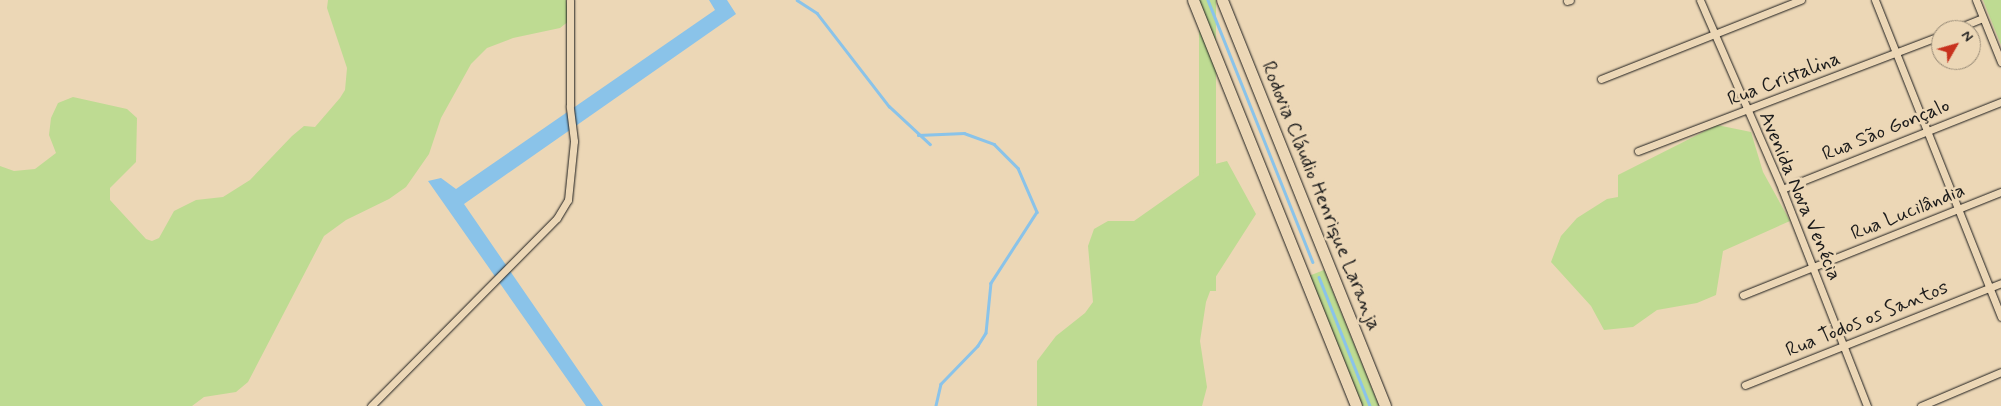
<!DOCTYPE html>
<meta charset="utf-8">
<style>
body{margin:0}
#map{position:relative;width:2001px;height:406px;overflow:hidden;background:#ecd7b6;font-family:Mynerve,sans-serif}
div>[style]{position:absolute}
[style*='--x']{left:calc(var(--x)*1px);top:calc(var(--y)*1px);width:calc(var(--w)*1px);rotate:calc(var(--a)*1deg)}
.green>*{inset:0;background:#bedb92;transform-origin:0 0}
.water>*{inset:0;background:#8ac3e9}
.stream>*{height:2.5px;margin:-1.25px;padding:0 1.25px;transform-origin:1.25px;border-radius:1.25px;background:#8ac3e9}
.roads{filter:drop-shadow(0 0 1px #1c1c1c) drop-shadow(0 0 1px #1c1c1c)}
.minor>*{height:7px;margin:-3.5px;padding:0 3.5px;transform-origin:3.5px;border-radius:3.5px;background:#ecd7b6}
.primary>*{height:11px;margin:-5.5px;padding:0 5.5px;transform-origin:5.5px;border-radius:5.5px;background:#ecd7b6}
span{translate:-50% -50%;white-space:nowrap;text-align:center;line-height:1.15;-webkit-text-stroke:5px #ecd7b6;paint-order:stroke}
.street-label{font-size:20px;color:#1c1c1c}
.north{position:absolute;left:1931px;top:20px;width:50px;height:50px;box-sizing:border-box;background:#ecd7b6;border:1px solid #998c78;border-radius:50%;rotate:52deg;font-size:14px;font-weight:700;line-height:20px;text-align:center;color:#1c1c1c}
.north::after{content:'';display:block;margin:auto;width:18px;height:22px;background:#c8321e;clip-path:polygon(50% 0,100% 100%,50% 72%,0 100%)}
</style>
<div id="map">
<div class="green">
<i style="clip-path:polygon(328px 0,566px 0,569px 21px,560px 28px,513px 38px,487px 48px,471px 64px,441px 118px,429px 154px,406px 187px,389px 199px,346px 220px,324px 236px,248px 382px,236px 392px,204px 397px,192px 406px,0 406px,0 166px,14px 171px,35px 169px,56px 153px,49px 135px,51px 118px,58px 103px,73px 97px,127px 109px,137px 118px,136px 162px,110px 188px,110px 200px,146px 239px,152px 241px,159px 238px,174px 211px,196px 200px,223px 197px,250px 180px,292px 136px,304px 126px,315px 127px,340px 98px,345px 90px,347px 68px,327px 8px)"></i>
<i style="left:1199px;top:0;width:17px;height:291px"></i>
<i style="clip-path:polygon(1983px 0,2001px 0,2001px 45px)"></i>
<i style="clip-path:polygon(1717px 125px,1751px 132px,1763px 172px,1790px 221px,1723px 251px,1716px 295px,1697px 303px,1657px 310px,1633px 327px,1604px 330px,1591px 306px,1551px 262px,1561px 236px,1577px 218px,1607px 199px,1618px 197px,1618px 175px)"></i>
<i style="clip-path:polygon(1227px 161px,1256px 214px,1215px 278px,1206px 302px,1200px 341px,1207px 387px,1202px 406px,1037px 406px,1037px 361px,1056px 336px,1085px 313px,1093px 302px,1088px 246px,1094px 229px,1108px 221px,1134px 221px,1215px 164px)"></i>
<i style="left:1324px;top:270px;width:146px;height:15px;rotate:68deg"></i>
</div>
<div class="water">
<i style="clip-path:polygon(709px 0,727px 0,736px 14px,464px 204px,603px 406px,586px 406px,428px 181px,441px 178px,456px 189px,715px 10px)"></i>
</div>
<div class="stream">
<i style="--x:797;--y:0;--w:24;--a:33"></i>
<i style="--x:817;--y:13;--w:118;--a:52.3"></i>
<i style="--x:889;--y:106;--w:56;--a:42.8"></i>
<i style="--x:1208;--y:0;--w:282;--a:68.2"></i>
<i style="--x:918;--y:135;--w:46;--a:-2.5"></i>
<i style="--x:964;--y:133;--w:32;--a:20"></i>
<i style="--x:994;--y:144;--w:34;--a:45"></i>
<i style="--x:1018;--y:168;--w:48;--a:66.6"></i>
<i style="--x:1037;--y:212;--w:85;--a:122.9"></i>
<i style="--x:991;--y:283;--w:50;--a:95.7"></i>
<i style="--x:986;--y:333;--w:15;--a:122"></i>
<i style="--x:978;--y:346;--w:53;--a:134.2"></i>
<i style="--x:941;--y:384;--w:23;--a:103"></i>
<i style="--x:1319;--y:277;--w:139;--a:68.4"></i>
</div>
<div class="roads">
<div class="minor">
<i style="--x:1700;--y:0;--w:206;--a:66.5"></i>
<i style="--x:1782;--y:189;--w:233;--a:68.6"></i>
<i style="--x:1875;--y:0;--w:341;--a:68.3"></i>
<i style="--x:1976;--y:0;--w:67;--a:68"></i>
<i style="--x:1567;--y:1;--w:3;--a:-18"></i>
<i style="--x:1953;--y:30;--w:32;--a:-22"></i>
<i style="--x:1601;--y:79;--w:215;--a:-21.6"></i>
<i style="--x:1638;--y:151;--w:324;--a:-20.9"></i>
<i style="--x:1782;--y:189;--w:236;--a:-21.7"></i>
<i style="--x:1743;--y:295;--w:278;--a:-21.8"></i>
<i style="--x:1745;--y:385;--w:276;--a:-21.7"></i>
<i style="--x:371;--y:406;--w:264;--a:-45.3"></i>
<i style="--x:557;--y:218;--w:21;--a:-59"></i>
<i style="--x:568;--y:200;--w:59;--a:-84.2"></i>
<i style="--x:574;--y:141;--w:35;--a:-97"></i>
<i style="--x:570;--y:106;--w:106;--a:-90"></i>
<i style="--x:1921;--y:406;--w:87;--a:-23"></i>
</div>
<div class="primary">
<i style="--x:1193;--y:0;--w:437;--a:68.1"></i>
<i style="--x:1222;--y:0;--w:437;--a:68.1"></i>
</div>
</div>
<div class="street-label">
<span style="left:1784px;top:79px;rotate:-21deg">Rua Cristalina</span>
<span style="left:1886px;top:130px;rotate:-22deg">Rua São Gonçalo</span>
<span style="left:1321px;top:196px;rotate:68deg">Rodovia Cláudio Henrique Laranja</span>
<span style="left:1800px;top:196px;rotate:67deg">Avenida Nova Venécia</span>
<span style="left:1908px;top:212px;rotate:-22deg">Rua Lucilândia</span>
<span style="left:1867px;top:319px;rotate:-22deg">Rua Todos os Santos</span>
</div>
<div class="north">N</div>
</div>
